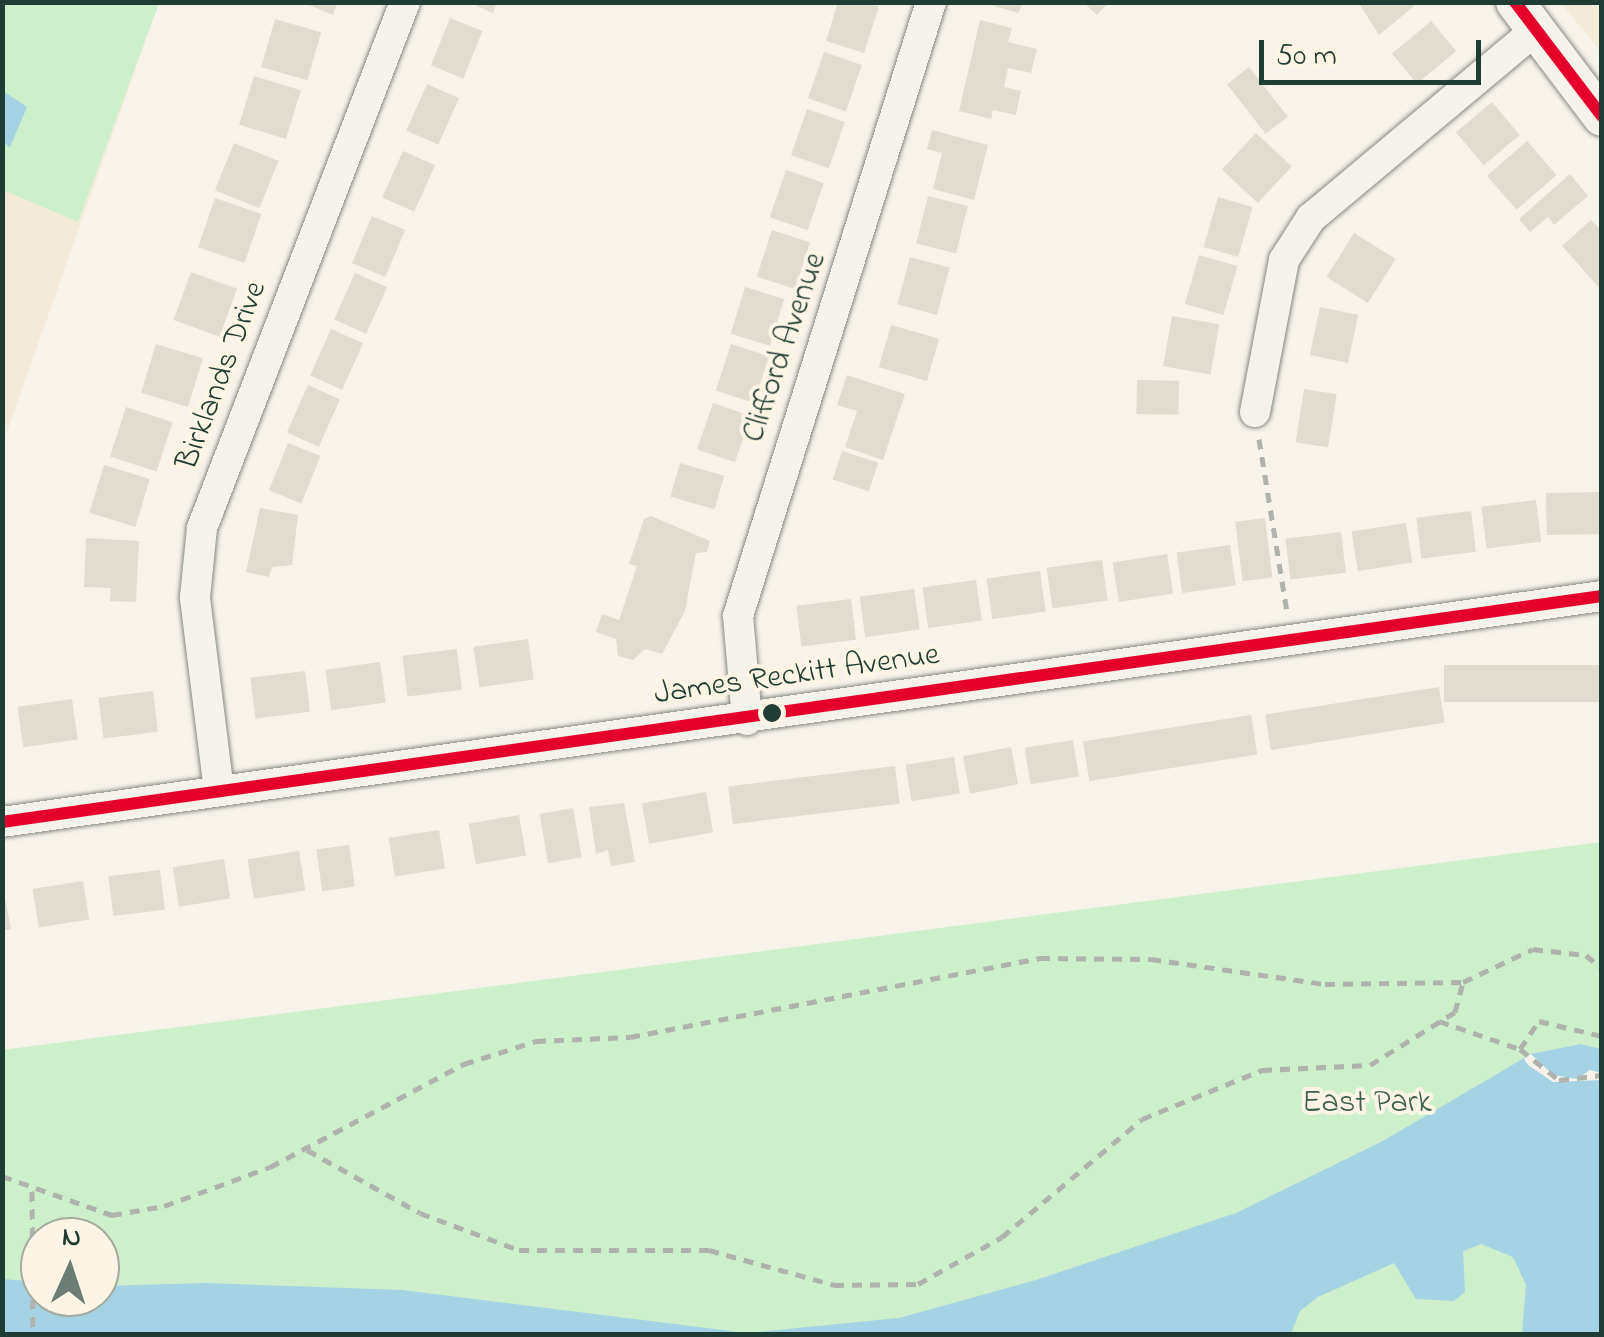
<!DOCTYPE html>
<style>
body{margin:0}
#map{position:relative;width:1604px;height:1337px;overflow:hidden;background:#f7f3ea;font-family:"Indie Flower",sans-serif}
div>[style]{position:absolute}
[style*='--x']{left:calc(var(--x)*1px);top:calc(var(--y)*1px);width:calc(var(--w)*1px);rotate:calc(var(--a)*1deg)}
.built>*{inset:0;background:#f4eada}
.green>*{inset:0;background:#cdefcc}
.water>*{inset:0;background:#a4d3e4}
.pier>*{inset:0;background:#f7f3ea}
.building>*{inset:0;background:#e2dbcf;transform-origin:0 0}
.path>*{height:5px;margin-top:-2.5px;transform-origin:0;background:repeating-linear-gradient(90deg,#b0b2ad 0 10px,transparent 0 18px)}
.roads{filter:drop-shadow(0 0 2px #868984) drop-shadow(0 0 2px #868984)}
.minor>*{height:30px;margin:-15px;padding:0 15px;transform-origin:15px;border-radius:15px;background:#f5f2ec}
.tertiary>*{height:38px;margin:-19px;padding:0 19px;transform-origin:19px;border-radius:19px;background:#f5f2ec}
.bus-1>*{height:12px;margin:-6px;padding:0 6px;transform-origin:6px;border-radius:6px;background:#e4002b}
.dots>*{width:28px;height:28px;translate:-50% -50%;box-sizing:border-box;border:5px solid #fcf5e5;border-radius:50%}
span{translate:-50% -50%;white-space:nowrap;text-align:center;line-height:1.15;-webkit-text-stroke:8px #fcf5e5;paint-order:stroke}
.street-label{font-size:32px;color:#1f3d34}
.park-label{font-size:32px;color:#3b604e}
.frame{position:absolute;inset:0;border:5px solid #1f3d34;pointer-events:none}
.north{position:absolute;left:20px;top:1217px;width:100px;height:100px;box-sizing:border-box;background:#fcf5e5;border:2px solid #a4ab9e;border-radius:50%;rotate:3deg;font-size:28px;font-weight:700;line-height:40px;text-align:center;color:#1f3d34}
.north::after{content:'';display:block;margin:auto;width:35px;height:45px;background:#6b7d74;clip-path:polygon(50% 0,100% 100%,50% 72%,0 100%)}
.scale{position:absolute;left:1259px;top:40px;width:222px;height:45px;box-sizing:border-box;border:5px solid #1f3d34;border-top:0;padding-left:12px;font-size:30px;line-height:35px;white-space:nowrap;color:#1f3d34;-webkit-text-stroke:8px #fcf5e5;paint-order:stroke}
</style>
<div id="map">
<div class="built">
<i style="clip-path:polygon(3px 3px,159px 3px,3px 443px)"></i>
<i style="clip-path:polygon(1561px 3px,1601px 3px,1601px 52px)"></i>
</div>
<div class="green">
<i style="clip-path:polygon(2px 3px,159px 3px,78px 222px,3px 190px)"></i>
<i style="clip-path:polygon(evenodd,1601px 842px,1601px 1334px,3px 1334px,2px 1050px,1601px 842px,40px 1237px,100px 1237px,100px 1297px,40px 1297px,40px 1237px)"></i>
</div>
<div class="water">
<i style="clip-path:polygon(3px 91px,27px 107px,10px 147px,3px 142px)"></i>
<i style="clip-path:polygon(1581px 1044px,1601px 1049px,1601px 1334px,1522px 1334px,1526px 1285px,1513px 1257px,1481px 1244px,1463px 1251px,1465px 1292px,1454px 1301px,1416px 1299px,1394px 1263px,1318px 1297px,1300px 1311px,1291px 1334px,3px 1334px,3px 1279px,40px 1282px,40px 1297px,100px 1297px,100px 1286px,206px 1283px,402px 1290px,747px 1333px,899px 1318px,1036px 1280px,1236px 1213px,1381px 1142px,1531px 1054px)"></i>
</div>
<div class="pier">
<i style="clip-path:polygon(1531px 1054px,1553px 1075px,1577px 1079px,1590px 1070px,1601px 1073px,1601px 1080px,1553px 1082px,1528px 1065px,1524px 1059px)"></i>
</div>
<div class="building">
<i style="clip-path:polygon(302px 2px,338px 2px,333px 15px)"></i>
<i style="clip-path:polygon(468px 2px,497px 2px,493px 13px)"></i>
<i style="clip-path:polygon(838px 2px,879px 6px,864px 53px,826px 41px)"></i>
<i style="clip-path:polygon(981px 2px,1024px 2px,1018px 13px)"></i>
<i style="clip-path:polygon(1083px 2px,1109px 2px,1097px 15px)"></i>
<i style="clip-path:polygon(1358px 2px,1419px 2px,1379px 35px)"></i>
<i style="left:450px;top:18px;width:35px;height:51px;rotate:22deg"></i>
<i style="left:275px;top:19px;width:48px;height:50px;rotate:16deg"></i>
<i style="clip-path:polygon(980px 20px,1012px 28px,1008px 42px,1037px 49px,1031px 73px,1008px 68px,1004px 87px,1021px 91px,1016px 115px,993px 110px,991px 119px,959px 111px)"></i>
<i style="left:1431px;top:21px;width:39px;height:51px;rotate:50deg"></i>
<i style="left:824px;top:52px;width:40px;height:49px;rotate:19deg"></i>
<i style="left:1249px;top:67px;width:63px;height:28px;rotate:52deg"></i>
<i style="left:254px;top:76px;width:49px;height:51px;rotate:17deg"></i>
<i style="left:427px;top:84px;width:35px;height:51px;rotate:24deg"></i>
<i style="left:1492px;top:102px;width:43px;height:47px;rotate:50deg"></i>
<i style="left:807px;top:109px;width:40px;height:49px;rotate:19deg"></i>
<i style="clip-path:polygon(932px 130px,988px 145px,974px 200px,933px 189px,942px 153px,927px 149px)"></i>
<i style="left:1256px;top:133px;width:49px;height:50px;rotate:43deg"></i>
<i style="left:1527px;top:141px;width:45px;height:53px;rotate:49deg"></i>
<i style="left:234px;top:143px;width:48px;height:51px;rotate:22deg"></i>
<i style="left:403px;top:151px;width:35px;height:51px;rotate:24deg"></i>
<i style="left:786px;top:170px;width:40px;height:50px;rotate:19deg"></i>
<i style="clip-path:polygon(1570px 174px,1588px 196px,1554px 225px,1548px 217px,1530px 232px,1519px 219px)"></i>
<i style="left:928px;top:196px;width:41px;height:49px;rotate:14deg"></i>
<i style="left:1218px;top:197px;width:36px;height:52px;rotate:16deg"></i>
<i style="left:215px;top:198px;width:49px;height:52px;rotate:19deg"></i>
<i style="left:372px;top:216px;width:36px;height:51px;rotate:23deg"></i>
<i style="clip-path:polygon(1591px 220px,1602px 231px,1602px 291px,1562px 246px)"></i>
<i style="left:772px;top:230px;width:40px;height:49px;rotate:18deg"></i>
<i style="left:1354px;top:233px;width:49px;height:52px;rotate:32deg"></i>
<i style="left:1199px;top:255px;width:40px;height:51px;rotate:16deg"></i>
<i style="left:910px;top:257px;width:41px;height:49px;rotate:15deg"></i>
<i style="left:191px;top:272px;width:49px;height:51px;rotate:20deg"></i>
<i style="left:355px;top:273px;width:35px;height:51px;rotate:24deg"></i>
<i style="left:745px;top:287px;width:41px;height:49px;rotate:17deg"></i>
<i style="left:1320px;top:307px;width:39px;height:49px;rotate:12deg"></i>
<i style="left:1172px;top:316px;width:48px;height:51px;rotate:10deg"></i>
<i style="left:891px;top:325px;width:50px;height:44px;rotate:16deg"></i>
<i style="left:331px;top:329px;width:35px;height:51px;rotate:24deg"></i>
<i style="left:156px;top:344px;width:49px;height:51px;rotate:17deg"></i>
<i style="left:731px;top:344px;width:40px;height:49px;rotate:18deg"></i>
<i style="clip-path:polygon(847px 375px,905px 394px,883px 460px,845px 447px,857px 411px,837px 405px)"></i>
<i style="left:1137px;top:380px;width:42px;height:34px;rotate:1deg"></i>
<i style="left:308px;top:385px;width:35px;height:52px;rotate:24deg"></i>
<i style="left:1304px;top:389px;width:33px;height:54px;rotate:9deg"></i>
<i style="left:713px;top:403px;width:40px;height:49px;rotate:19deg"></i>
<i style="left:126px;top:407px;width:49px;height:52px;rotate:18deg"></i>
<i style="left:288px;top:443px;width:35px;height:51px;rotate:22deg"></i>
<i style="left:842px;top:451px;width:38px;height:30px;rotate:18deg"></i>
<i style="left:680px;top:463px;width:46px;height:35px;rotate:16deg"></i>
<i style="left:104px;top:465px;width:48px;height:50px;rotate:17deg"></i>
<i style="left:1601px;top:492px;width:42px;height:55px;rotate:89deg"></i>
<i style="left:1536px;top:500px;width:42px;height:55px;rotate:83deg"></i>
<i style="clip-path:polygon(260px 508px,298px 515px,292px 565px,272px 567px,269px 577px,246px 572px)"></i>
<i style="left:1471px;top:511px;width:41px;height:55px;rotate:83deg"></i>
<i style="clip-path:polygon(651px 516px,710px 541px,707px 552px,696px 553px,685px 611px,662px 654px,645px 649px,633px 660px,618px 656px,616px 639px,596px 632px,602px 614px,619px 620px,637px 566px,629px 564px,644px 519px)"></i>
<i style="left:1265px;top:518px;width:60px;height:30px;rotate:83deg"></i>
<i style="left:1406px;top:523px;width:40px;height:55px;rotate:81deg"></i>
<i style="left:1341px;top:532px;width:41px;height:56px;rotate:83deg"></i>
<i style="clip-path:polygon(86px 538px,139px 541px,136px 602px,110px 601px,111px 588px,84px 587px)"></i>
<i style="left:1230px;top:545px;width:41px;height:54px;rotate:82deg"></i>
<i style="left:1167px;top:554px;width:40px;height:55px;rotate:81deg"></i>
<i style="left:1102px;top:560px;width:41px;height:56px;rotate:82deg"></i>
<i style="left:1040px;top:571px;width:41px;height:54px;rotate:82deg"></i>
<i style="left:976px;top:580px;width:41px;height:54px;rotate:82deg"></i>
<i style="left:914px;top:589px;width:41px;height:55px;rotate:82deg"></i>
<i style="left:851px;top:599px;width:41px;height:55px;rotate:83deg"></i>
<i style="left:528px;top:639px;width:41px;height:55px;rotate:82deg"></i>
<i style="left:457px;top:649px;width:41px;height:55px;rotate:83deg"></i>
<i style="left:380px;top:662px;width:41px;height:55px;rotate:82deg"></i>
<i style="left:1602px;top:665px;width:37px;height:158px;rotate:90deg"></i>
<i style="left:305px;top:671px;width:41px;height:55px;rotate:83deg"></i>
<i style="left:1439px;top:687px;width:36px;height:176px;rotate:81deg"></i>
<i style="left:153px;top:691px;width:41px;height:55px;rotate:83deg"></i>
<i style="left:72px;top:699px;width:41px;height:55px;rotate:82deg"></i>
<i style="left:1251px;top:715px;width:40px;height:170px;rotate:81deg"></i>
<i style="left:1073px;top:740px;width:37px;height:49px;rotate:81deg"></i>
<i style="left:1011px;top:747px;width:38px;height:49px;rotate:79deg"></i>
<i style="left:954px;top:757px;width:37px;height:49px;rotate:81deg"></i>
<i style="left:895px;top:766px;width:38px;height:168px;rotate:83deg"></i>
<i style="left:706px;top:792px;width:41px;height:65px;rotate:80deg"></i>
<i style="clip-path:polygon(624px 803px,635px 862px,611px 866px,608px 850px,596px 854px,589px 807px)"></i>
<i style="left:573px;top:808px;width:50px;height:34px;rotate:80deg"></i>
<i style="left:519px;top:815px;width:41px;height:51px;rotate:80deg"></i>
<i style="left:439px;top:830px;width:39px;height:51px;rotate:81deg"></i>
<i style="left:349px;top:845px;width:42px;height:33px;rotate:82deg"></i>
<i style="left:299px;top:851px;width:40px;height:52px;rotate:81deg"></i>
<i style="left:224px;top:859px;width:40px;height:52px;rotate:81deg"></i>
<i style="left:160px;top:870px;width:40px;height:52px;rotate:83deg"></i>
<i style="left:83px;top:881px;width:39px;height:51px;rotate:81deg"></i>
<i style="clip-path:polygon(2px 883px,11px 929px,2px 931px)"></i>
</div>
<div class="path">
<i style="--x:1259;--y:439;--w:174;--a:80.8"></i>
<i style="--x:1439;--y:1021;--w:86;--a:19.1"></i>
<i style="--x:1520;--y:1049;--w:34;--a:-56"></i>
<i style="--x:1539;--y:1021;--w:65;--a:13.4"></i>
<i style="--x:1520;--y:1049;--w:50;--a:38.5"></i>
<i style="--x:1559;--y:1080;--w:43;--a:-6.6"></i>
<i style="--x:307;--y:1150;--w:129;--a:29.1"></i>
<i style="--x:420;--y:1213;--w:106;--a:20.5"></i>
<i style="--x:519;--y:1250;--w:190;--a:0"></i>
<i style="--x:709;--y:1250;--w:130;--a:15.6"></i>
<i style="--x:834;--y:1285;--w:84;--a:-0.7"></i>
<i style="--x:918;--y:1284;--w:96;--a:-29.2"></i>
<i style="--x:1002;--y:1237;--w:183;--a:-40.1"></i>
<i style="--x:1142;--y:1119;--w:130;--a:-22.2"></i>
<i style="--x:1262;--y:1070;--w:108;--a:-2.7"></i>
<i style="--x:1370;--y:1065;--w:100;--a:-31.9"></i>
<i style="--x:1455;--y:1012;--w:31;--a:-75"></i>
<i style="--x:2;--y:1176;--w:117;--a:19.5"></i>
<i style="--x:112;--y:1215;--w:53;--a:-9.8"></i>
<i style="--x:164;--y:1206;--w:113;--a:-20.2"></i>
<i style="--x:270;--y:1167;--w:220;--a:-28"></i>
<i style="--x:464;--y:1064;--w:76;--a:-17.7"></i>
<i style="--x:536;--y:1041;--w:94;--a:-2.4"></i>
<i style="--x:630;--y:1037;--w:418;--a:-10.9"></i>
<i style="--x:1040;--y:958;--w:111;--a:0.5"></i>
<i style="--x:1151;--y:959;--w:176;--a:8.2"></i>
<i style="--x:1325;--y:984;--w:138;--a:-0.8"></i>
<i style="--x:1463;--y:982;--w:77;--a:-25.2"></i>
<i style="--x:1533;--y:949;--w:53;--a:6.5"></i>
<i style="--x:1586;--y:955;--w:21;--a:41"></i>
<i style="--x:32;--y:1191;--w:143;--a:89.6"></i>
</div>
<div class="roads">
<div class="minor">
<i style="--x:1255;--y:412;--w:155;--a:-79.2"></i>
<i style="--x:1284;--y:260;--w:50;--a:-57.3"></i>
<i style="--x:1311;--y:218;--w:293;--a:-39.9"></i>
<i style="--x:747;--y:720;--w:104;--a:-94.9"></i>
<i style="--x:738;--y:616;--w:644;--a:-72.55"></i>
<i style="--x:219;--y:791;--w:195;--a:-97.1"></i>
<i style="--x:195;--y:597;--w:69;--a:-84.2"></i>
<i style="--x:202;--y:528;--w:564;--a:-68.9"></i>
<i style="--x:2;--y:822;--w:1616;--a:-8.04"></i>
</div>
<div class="tertiary">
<i style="--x:1515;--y:2;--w:144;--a:52.9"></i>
</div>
</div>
<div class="bus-1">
<i style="--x:1515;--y:2;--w:143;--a:52.7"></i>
<i style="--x:2;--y:822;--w:1616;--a:-8.04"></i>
</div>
<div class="dots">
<i style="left:772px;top:713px;background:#1f3d34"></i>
</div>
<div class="street-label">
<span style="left:786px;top:348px;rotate:-71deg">Clifford Avenue</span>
<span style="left:223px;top:376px;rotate:-69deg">Birklands Drive</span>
<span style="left:797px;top:676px;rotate:-8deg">James Reckitt Avenue</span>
</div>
<div class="park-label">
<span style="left:1367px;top:1104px">East Park</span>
</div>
<div class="frame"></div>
<div class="north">N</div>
<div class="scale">50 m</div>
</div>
